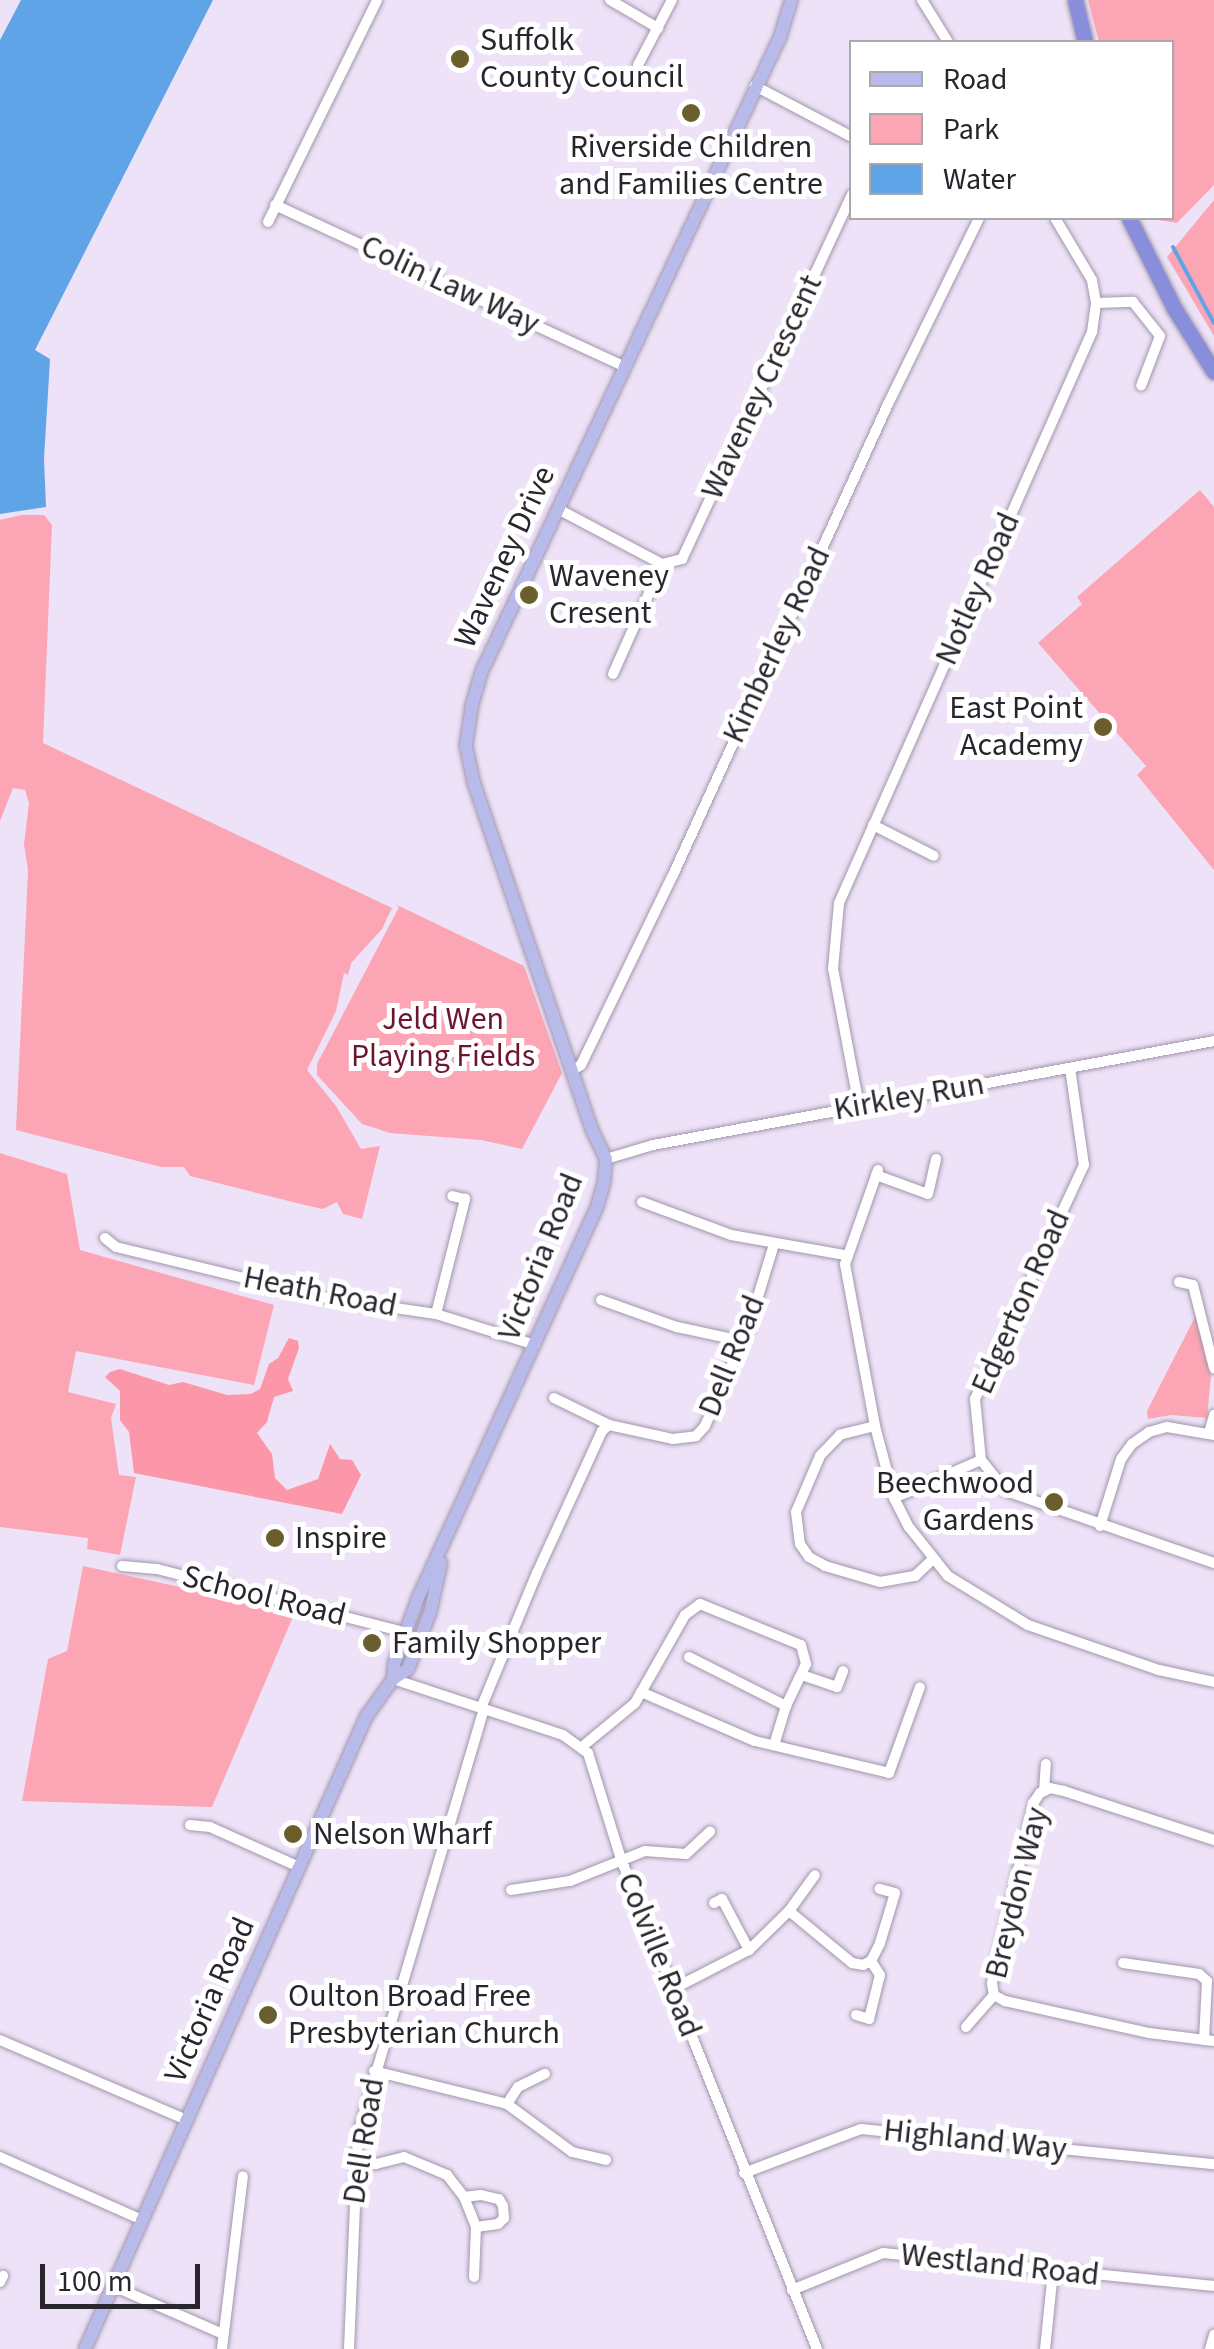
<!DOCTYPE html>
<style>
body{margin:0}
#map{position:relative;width:1214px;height:2349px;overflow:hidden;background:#ede2f7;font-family:"Source Sans 3",sans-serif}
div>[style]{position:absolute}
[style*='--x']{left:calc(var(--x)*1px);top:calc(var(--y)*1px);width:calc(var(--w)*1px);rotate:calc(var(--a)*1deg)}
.green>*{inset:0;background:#fca6b5}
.forest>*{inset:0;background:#fb97a9}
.water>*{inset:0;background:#60a4e8}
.stream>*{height:4px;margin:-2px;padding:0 2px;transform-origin:2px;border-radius:2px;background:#60a4e8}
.roads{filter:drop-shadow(0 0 2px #a196aa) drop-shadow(0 0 2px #a196aa)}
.minor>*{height:10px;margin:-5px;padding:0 5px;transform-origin:5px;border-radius:5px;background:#fff}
.major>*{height:12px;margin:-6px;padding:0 6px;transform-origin:6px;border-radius:6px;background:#b8bbea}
.highway>*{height:15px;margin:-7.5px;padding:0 7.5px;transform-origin:7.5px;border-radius:7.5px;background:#888edc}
.dots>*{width:28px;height:28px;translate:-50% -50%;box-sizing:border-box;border:5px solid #fff;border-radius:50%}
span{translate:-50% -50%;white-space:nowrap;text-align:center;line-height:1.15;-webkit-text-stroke:10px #fff;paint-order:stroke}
.poi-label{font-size:32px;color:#29252d}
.left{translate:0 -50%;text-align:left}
.right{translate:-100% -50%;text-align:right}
.street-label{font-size:32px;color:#29252d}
.park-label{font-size:32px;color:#6c152f}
.legend{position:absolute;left:849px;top:40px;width:325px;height:180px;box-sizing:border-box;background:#fff;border:2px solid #a9a8ab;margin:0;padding:12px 18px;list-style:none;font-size:30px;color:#29252d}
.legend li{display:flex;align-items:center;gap:20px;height:50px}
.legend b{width:50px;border:2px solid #a9a8ab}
.scale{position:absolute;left:40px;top:2264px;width:160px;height:45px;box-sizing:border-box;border:5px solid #29252d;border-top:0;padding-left:12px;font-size:30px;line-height:35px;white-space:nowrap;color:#29252d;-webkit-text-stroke:8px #fff;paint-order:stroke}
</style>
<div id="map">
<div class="green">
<i style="clip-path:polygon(1088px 0,1214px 0,1214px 185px,1177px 223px,1146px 218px,1172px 218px,1172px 42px,1099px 42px)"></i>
<i style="clip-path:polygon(1214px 200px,1214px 336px,1167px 257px)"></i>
<i style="clip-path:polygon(1200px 490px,1214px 507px,1214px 870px,1137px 775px,1146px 766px,1038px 643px,1082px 604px,1077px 597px)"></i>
<i style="clip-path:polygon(21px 515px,44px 515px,52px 525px,43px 743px,392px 908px,382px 929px,351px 963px,348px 975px,344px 973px,336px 1011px,307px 1070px,336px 1106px,361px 1149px,380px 1146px,362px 1219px,343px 1214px,337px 1202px,323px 1209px,309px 1206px,190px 1176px,184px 1167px,161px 1167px,16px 1130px,28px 870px,24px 844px,29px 803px,25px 790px,13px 788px,0 821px,0 520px)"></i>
<i style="clip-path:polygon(395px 904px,524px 966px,562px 1073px,522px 1149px,481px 1140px,390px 1133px,362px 1124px,317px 1075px,317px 1064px,399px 907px)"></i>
<i style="clip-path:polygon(0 1153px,67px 1174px,80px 1250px,274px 1305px,254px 1385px,76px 1351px,68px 1392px,116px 1404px,111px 1418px,119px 1475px,136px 1477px,120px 1555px,87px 1549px,88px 1538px,0 1527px)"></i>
<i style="clip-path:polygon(1196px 1315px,1211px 1376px,1207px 1418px,1171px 1415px,1148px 1419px,1147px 1411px)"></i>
<i style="clip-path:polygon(83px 1566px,295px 1612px,212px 1807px,22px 1801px,48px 1659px,67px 1651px)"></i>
</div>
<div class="forest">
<i style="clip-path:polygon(289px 1338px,298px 1341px,299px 1348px,288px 1379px,293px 1391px,274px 1397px,267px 1422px,257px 1433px,272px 1454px,275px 1478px,287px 1490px,318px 1479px,330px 1444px,340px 1459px,352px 1460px,361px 1475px,342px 1514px,134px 1473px,129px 1432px,120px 1420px,120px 1391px,105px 1377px,110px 1372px,120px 1369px,169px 1385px,183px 1382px,227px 1395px,251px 1394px,260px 1389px,269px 1364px,278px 1358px)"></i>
</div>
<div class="water">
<i style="clip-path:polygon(21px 0,213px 0,35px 350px,50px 359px,44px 459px,46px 507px,0 514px,0 40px)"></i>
</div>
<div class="stream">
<i style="--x:1173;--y:247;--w:86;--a:61.7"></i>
</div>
<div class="roads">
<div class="minor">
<i style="--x:610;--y:0;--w:56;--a:30.3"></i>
<i style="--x:922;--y:0;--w:49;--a:58.2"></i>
<i style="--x:638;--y:65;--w:73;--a:-62.4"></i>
<i style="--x:755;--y:86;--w:110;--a:27.7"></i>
<i style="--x:275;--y:205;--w:384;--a:24.8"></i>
<i style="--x:268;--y:222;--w:247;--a:-63.8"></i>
<i style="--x:1096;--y:303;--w:37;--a:-2"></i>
<i style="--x:1133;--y:302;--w:43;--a:51.5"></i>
<i style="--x:1160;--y:336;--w:53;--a:110.8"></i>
<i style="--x:558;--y:509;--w:118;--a:27.9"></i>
<i style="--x:662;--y:564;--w:21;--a:-14"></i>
<i style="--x:682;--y:559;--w:402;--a:-65"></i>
<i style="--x:613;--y:674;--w:120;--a:-66"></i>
<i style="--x:873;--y:825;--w:68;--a:26.9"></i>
<i style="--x:1070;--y:1068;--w:98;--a:81.8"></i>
<i style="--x:1084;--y:1165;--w:258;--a:115"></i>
<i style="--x:975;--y:1399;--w:61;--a:84.4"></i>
<i style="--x:981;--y:1460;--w:40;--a:51"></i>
<i style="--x:1006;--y:1491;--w:220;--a:19.1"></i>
<i style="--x:573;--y:1070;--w:9;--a:-32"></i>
<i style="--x:581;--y:1065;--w:211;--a:-64.2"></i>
<i style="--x:673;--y:875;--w:518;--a:-65.46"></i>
<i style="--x:888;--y:404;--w:207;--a:-63.9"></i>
<i style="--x:859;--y:1106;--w:139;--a:-100.7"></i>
<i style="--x:833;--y:969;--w:66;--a:-84.8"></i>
<i style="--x:839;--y:903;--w:625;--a:-66.1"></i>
<i style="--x:1092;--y:332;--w:29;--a:-82"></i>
<i style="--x:1096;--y:303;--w:23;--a:-100"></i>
<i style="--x:1092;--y:280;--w:72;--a:-120.8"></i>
<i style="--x:606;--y:1159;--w:49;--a:-16.6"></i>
<i style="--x:653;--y:1145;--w:571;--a:-10.5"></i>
<i style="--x:878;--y:1170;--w:100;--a:109.3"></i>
<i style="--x:845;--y:1264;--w:165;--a:79.5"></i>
<i style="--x:875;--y:1426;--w:74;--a:75.2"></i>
<i style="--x:894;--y:1498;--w:33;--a:63"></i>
<i style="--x:909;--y:1527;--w:63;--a:51.5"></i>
<i style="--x:948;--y:1576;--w:94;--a:31.5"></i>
<i style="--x:1028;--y:1625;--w:139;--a:19"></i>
<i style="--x:1159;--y:1670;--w:56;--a:12.3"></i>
<i style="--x:876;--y:1175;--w:55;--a:20.1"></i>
<i style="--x:928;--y:1194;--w:36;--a:-77"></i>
<i style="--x:642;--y:1202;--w:95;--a:20.3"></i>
<i style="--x:731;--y:1235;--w:116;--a:10"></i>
<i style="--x:105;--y:1238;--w:14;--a:39"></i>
<i style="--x:116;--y:1247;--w:217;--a:13.6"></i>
<i style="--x:327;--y:1298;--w:110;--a:8.4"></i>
<i style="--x:436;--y:1314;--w:104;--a:17.4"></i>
<i style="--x:1179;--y:1282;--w:14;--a:12"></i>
<i style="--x:1193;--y:1285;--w:86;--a:75.8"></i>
<i style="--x:601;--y:1300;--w:81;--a:19.6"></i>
<i style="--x:677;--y:1327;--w:66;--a:12.2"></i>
<i style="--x:436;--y:1314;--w:119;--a:-75.8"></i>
<i style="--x:465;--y:1199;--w:13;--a:-167"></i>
<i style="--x:554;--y:1398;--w:61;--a:26.1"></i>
<i style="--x:609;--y:1425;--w:66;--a:12.3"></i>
<i style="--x:673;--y:1439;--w:23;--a:-7"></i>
<i style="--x:696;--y:1436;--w:13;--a:-48"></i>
<i style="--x:705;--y:1426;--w:109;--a:-66.3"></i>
<i style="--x:749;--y:1326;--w:86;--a:-73"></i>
<i style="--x:875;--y:1426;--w:36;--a:166"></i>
<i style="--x:840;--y:1435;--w:29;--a:134"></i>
<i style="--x:820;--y:1456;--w:61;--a:113.2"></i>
<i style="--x:796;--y:1512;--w:32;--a:83"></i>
<i style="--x:800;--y:1544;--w:16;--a:55"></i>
<i style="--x:809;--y:1557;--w:18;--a:29"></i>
<i style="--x:825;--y:1566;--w:57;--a:16.2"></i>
<i style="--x:880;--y:1582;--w:36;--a:-10"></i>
<i style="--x:915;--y:1576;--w:25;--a:-43"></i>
<i style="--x:1209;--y:1433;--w:19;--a:-74"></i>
<i style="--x:894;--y:1498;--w:95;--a:-23.6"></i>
<i style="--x:1100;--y:1526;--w:70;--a:-72.6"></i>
<i style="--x:1121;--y:1459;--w:19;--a:-54"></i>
<i style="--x:1132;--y:1444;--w:21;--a:-35"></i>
<i style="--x:1149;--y:1432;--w:19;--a:-16"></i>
<i style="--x:1167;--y:1427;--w:48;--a:9.7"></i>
<i style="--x:122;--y:1566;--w:35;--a:5"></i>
<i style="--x:157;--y:1569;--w:256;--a:14.3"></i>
<i style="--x:689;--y:1657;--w:109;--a:26.8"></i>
<i style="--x:802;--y:1675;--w:37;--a:19"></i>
<i style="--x:837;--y:1687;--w:17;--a:-69"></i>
<i style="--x:393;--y:1679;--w:179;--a:18.2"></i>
<i style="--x:563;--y:1735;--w:31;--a:36"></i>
<i style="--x:588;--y:1753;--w:111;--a:72.7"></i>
<i style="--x:621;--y:1859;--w:528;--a:68.2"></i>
<i style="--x:641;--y:1692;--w:124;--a:23.3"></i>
<i style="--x:755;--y:1741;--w:138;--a:13.4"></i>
<i style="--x:889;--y:1773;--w:91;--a:-70.2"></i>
<i style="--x:481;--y:1708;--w:146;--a:-67.5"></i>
<i style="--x:537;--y:1573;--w:156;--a:-65.4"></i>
<i style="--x:602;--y:1431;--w:9;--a:-41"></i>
<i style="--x:583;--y:1746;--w:67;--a:-39.6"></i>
<i style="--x:635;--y:1703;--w:101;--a:-60.4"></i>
<i style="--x:685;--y:1615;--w:19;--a:-36"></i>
<i style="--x:700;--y:1604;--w:109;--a:22.1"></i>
<i style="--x:801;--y:1645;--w:20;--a:75"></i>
<i style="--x:806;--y:1664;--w:47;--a:115.5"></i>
<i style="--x:786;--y:1706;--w:39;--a:107"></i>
<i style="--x:1044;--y:1791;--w:27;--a:-86"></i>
<i style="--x:190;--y:1825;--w:20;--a:6"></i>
<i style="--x:210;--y:1827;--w:98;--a:24.2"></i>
<i style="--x:1214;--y:1840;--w:158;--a:-161.9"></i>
<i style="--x:1064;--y:1791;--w:14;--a:-168"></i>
<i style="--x:1050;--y:1788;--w:11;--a:153"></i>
<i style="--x:1040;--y:1793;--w:11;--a:124"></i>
<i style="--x:1034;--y:1802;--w:186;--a:103.1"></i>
<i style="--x:992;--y:1983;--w:12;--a:81"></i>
<i style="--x:994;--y:1995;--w:13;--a:29"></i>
<i style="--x:1005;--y:2001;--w:148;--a:12.5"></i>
<i style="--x:1149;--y:2033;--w:65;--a:7"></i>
<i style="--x:511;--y:1890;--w:60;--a:-8.7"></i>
<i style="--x:570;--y:1881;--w:81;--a:-21.8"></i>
<i style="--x:645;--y:1851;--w:41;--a:4.2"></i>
<i style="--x:686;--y:1854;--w:33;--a:-43"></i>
<i style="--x:714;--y:1903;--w:9;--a:-27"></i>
<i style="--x:722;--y:1899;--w:58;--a:62.1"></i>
<i style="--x:789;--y:1911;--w:82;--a:39.5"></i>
<i style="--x:852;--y:1963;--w:11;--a:10"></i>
<i style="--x:863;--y:1965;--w:9;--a:-27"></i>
<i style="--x:871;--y:1961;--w:20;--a:-63"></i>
<i style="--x:880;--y:1943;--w:52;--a:-73.3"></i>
<i style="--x:895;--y:1893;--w:16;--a:-165"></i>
<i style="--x:1123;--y:1963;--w:77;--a:8.2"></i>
<i style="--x:1199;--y:1974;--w:11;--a:41"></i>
<i style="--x:1207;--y:1981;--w:59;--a:92.9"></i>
<i style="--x:673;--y:1989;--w:85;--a:-27.2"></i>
<i style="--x:749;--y:1950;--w:56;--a:-44.3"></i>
<i style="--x:789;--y:1911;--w:44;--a:-54.2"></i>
<i style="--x:856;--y:2015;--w:14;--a:17"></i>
<i style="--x:869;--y:2019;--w:45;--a:-76"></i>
<i style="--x:880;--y:1975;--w:17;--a:-123"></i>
<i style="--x:966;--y:2027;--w:43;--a:-48.8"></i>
<i style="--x:0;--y:2040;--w:203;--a:23.2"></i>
<i style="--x:374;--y:2071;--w:137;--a:13.9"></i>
<i style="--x:507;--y:2104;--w:81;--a:36.4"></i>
<i style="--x:572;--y:2152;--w:35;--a:13"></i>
<i style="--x:507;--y:2104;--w:20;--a:-57"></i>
<i style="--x:518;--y:2087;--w:30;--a:-26"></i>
<i style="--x:0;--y:2157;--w:155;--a:23.9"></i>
<i style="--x:355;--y:2163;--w:21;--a:3"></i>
<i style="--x:376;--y:2164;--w:29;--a:-14"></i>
<i style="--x:404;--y:2157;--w:47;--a:22.7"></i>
<i style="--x:447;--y:2175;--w:28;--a:52"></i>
<i style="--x:464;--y:2197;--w:32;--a:68"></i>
<i style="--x:476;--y:2227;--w:50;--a:92.3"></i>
<i style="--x:744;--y:2173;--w:125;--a:-20.6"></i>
<i style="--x:861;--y:2129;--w:355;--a:5.7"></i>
<i style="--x:464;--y:2197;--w:17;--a:-7"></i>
<i style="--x:481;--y:2195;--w:18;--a:13"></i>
<i style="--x:499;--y:2199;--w:8;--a:60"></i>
<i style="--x:503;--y:2206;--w:12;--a:85"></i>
<i style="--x:504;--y:2218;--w:8;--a:135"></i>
<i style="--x:498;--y:2224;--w:22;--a:172"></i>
<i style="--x:0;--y:2282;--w:7;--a:-63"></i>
<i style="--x:113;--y:2286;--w:120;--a:23.6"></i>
<i style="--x:792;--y:2290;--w:98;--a:-22.1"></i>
<i style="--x:883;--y:2253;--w:333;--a:5.7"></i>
<i style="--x:222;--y:2349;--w:174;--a:-83.1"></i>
<i style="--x:349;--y:2349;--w:215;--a:-87.6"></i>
<i style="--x:358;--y:2134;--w:443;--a:-73.5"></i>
<i style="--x:1045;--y:2349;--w:78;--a:-84.1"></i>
<i style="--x:1210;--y:2349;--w:15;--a:-74"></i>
</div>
<div class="major">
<i style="--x:393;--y:1679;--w:15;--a:-86"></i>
<i style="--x:394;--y:1664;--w:70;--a:-70"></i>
<i style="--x:418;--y:1598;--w:430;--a:-65.4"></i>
<i style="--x:597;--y:1207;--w:26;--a:-74"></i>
<i style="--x:604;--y:1182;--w:23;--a:-85"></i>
<i style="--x:606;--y:1159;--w:32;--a:-116"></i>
<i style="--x:592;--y:1130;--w:366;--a:-108.8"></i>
<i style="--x:474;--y:784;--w:40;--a:-102"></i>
<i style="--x:466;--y:745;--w:40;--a:-81.5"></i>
<i style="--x:472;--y:705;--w:35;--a:-74"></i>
<i style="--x:482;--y:671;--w:701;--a:-64.82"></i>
<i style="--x:780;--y:37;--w:39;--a:-73"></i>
<i style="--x:85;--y:2349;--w:692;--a:-66.03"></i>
<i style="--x:366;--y:1717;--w:47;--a:-54.6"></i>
<i style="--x:393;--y:1679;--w:18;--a:-34"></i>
<i style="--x:408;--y:1669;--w:60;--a:-68.6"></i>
<i style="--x:430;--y:1613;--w:51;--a:-77.6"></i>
</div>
<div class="highway">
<i style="--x:1075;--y:0;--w:43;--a:76.6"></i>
<i style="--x:1129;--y:218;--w:101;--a:63.4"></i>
<i style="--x:1174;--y:308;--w:75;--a:58"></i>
</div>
</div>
<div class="dots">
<i style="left:460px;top:59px;background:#6a5f2c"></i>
<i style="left:691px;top:113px;background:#6a5f2c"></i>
<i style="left:529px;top:595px;background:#6a5f2c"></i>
<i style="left:1103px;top:727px;background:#6a5f2c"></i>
<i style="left:1054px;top:1502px;background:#6a5f2c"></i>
<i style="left:275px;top:1538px;background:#6a5f2c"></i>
<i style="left:372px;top:1643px;background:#6a5f2c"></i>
<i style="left:293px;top:1834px;background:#6a5f2c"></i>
<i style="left:268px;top:2015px;background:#6a5f2c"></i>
</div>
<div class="poi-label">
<span class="left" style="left:480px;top:59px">Suffolk<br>County Council</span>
<span style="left:691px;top:166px">Riverside Children<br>and Families Centre</span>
<span class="left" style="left:549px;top:595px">Waveney<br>Cresent</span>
<span class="right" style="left:1083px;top:727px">East Point<br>Academy</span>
<span class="right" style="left:1034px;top:1502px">Beechwood<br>Gardens</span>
<span class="left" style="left:295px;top:1538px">Inspire</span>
<span class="left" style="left:392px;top:1643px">Family Shopper</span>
<span class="left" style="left:313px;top:1834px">Nelson Wharf</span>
<span class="left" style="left:288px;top:2015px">Oulton Broad Free<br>Presbyterian Church</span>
</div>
<div class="street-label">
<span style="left:450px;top:285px;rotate:25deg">Colin Law Way</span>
<span style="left:762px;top:387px;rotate:-65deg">Waveney Crescent</span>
<span style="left:505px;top:557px;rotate:-65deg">Waveney Drive</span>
<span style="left:978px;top:589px;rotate:-66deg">Notley Road</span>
<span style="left:777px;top:645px;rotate:-65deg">Kimberley Road</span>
<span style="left:909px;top:1097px;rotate:-10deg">Kirkley Run</span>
<span style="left:541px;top:1257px;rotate:-68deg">Victoria Road</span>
<span style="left:320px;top:1292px;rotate:11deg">Heath Road</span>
<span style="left:1021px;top:1302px;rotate:-66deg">Edgerton Road</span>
<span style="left:732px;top:1356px;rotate:-68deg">Dell Road</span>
<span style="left:264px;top:1596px;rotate:14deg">School Road</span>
<span style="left:1017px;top:1893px;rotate:-76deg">Breydon Way</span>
<span style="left:659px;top:1955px;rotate:68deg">Colville Road</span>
<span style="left:210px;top:2000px;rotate:-66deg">Victoria Road</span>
<span style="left:975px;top:2140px;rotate:6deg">Highland Way</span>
<span style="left:364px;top:2141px;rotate:-81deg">Dell Road</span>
<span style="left:1000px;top:2265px;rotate:6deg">Westland Road</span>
</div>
<div class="park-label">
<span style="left:443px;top:1038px">Jeld Wen<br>Playing Fields</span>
</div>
<ul class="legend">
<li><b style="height:12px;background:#b8bbea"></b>Road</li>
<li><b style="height:28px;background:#fca6b5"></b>Park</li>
<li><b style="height:28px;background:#60a4e8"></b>Water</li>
</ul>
<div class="scale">100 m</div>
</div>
